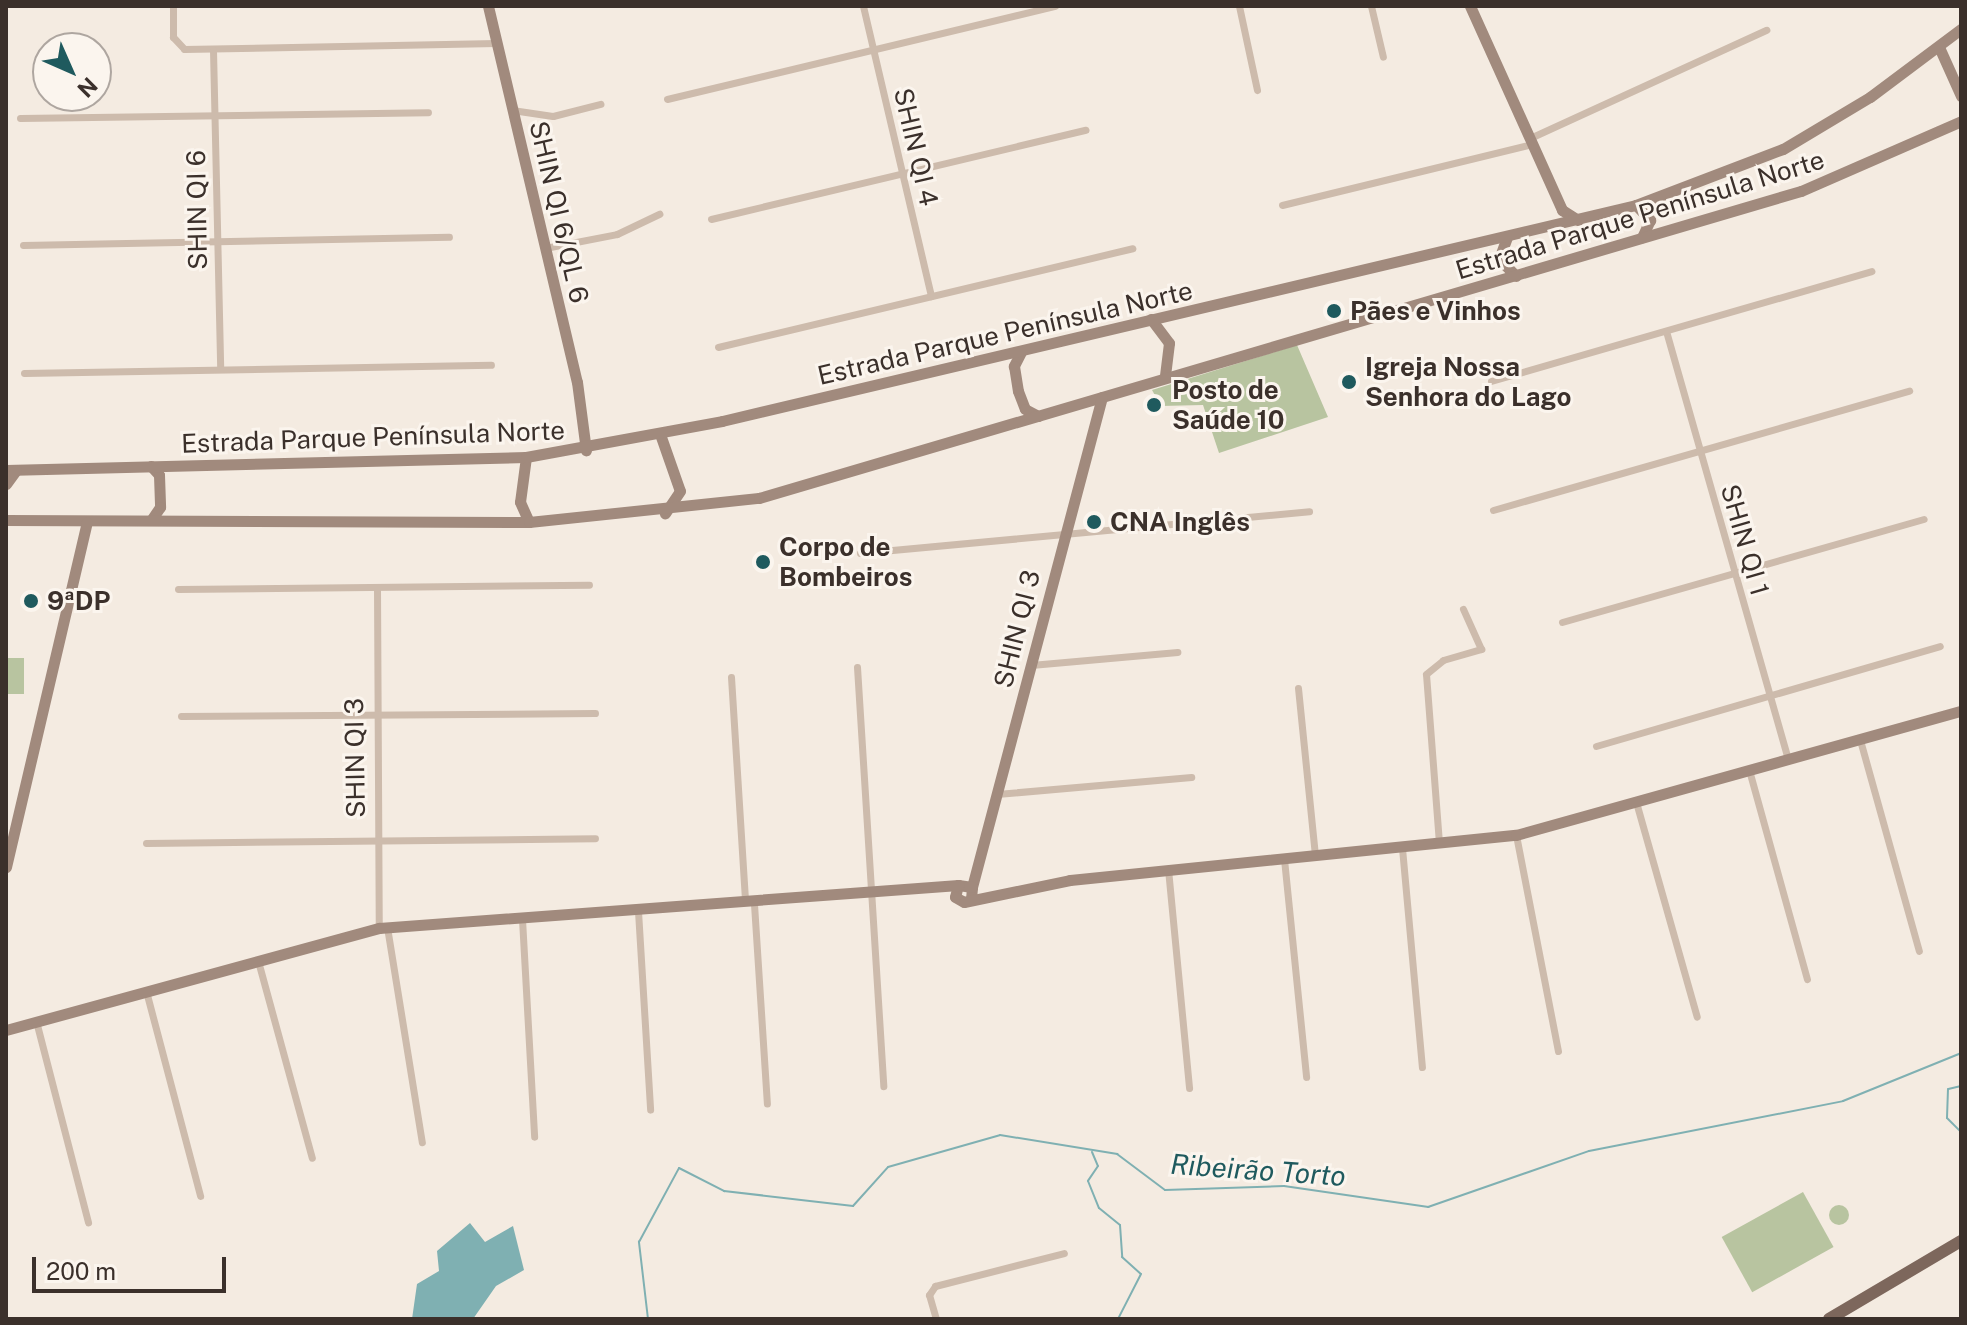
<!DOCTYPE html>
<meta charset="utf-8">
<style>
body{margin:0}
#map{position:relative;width:1967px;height:1325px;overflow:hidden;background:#f4ebe1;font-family:"Public Sans",sans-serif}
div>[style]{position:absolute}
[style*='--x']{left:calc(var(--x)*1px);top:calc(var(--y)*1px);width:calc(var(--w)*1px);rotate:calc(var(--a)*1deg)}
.green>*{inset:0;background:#b8c4a0;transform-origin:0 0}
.round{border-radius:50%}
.water>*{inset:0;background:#7fb0b2}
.stream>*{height:2px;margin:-1px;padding:0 1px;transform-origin:1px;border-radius:1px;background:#7fb0b2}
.street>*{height:7px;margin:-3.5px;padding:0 3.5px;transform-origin:3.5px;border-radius:3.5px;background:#cdbbac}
.secondary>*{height:11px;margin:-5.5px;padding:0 5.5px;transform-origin:5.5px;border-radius:5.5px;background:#a18a7d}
.primary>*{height:12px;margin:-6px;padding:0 6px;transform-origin:6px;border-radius:6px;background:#7d675c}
.dots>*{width:22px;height:22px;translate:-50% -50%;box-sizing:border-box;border:4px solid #fbf5ee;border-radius:50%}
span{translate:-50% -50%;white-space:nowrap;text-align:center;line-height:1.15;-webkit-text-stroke:6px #fbf5ee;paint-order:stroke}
.street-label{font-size:26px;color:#3b302b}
.poi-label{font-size:26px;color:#3b302b;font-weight:700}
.left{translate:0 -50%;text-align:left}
.water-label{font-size:28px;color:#1f5a5e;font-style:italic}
.frame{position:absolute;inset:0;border:8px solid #3b302b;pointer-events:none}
.north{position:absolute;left:32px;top:32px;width:80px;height:80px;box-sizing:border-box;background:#fbf5ee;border:2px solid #aea6a0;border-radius:50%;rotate:135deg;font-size:22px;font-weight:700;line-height:32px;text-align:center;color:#3b302b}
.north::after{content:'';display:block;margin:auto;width:28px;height:36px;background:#1f5a5e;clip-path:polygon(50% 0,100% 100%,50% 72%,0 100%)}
.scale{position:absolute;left:32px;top:1257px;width:194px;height:36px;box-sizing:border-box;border:4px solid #3b302b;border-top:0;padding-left:10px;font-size:24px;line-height:28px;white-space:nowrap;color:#3b302b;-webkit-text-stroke:6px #fbf5ee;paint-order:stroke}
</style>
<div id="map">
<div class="green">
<i style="clip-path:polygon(1297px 345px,1328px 417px,1219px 453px,1203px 405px,1161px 406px,1152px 390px)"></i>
<i style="left:6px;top:658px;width:18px;height:36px"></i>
<i style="left:1803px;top:1192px;width:63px;height:93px;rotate:61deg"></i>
<i class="round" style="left:1829px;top:1205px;width:20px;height:20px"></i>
</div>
<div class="water">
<i style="clip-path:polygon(470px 1223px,485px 1242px,513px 1226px,524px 1270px,496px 1286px,473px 1319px,412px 1319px,417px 1284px,439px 1271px,437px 1251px)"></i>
</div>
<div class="stream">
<i style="--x:1961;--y:1086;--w:13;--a:167"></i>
<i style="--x:1948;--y:1089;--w:29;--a:92"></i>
<i style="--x:1947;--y:1118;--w:20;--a:45"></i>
<i style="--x:1092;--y:1152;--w:15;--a:67"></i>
<i style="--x:1098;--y:1166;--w:18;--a:124"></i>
<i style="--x:1088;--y:1181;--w:29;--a:68"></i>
<i style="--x:1099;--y:1208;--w:27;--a:39"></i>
<i style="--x:1120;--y:1225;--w:32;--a:86"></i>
<i style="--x:1122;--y:1257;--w:25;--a:42"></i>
<i style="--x:1141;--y:1274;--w:51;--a:117.1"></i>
<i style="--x:648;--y:1319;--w:78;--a:-96.7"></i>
<i style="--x:639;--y:1242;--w:84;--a:-61.6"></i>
<i style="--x:679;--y:1168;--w:51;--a:27.1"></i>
<i style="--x:724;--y:1191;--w:130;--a:6.6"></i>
<i style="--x:853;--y:1206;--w:52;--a:-48.1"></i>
<i style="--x:888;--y:1167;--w:116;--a:-15.9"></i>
<i style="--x:1000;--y:1135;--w:119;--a:9.2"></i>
<i style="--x:1117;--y:1154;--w:60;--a:36.9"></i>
<i style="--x:1165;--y:1190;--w:119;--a:-1.9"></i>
<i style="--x:1284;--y:1186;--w:146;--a:8.3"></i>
<i style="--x:1428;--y:1207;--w:170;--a:-19.2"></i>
<i style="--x:1589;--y:1151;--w:259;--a:-11.1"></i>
<i style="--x:1843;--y:1101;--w:127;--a:-22.1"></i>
</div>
<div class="street">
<i style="--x:173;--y:6;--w:31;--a:90"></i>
<i style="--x:173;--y:37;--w:16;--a:47"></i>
<i style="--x:184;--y:49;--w:312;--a:-1.1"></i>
<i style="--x:863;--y:6;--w:298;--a:76.8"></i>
<i style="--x:1239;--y:6;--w:86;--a:77.9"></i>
<i style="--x:1371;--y:6;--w:52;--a:76.8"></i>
<i style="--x:213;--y:50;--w:319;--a:88.7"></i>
<i style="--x:667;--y:99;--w:399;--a:-13.5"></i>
<i style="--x:512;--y:110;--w:41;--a:8.3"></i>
<i style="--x:553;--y:116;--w:49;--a:-14.3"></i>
<i style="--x:20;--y:118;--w:408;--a:-0.8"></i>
<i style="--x:1530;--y:138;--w:260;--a:-24.6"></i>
<i style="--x:1282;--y:205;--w:257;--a:-13.7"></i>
<i style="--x:711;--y:219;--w:385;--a:-13.4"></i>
<i style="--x:23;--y:245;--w:426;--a:-1.1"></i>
<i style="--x:545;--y:248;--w:73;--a:-11"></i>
<i style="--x:617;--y:234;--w:47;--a:-25.5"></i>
<i style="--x:1666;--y:331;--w:445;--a:74.1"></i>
<i style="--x:718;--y:347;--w:426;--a:-13.4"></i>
<i style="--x:24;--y:373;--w:467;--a:-1"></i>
<i style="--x:1491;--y:381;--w:396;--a:-16.1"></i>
<i style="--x:1493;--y:510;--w:433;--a:-16"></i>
<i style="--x:860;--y:553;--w:451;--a:-5.3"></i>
<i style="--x:377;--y:588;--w:340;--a:89.7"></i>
<i style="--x:178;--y:589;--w:411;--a:-0.6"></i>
<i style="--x:1562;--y:622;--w:376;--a:-15.9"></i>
<i style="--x:1031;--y:665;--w:147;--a:-5.1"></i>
<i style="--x:857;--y:667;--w:420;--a:86.4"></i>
<i style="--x:731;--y:677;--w:225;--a:86.4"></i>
<i style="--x:1298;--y:688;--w:168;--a:84.2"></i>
<i style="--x:181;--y:716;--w:414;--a:-0.4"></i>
<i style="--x:1860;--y:740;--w:219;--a:74.4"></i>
<i style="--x:1596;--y:746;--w:358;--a:-16.2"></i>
<i style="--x:1749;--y:770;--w:217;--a:74.5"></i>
<i style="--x:997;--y:794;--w:195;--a:-5"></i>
<i style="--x:1636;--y:802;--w:223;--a:74.2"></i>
<i style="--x:1516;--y:835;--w:220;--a:79"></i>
<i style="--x:146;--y:843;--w:449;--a:-0.6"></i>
<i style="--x:1439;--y:843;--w:169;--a:-94.4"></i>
<i style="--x:1426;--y:674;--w:22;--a:-39"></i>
<i style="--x:1443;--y:660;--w:40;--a:-16"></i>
<i style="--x:1481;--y:649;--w:44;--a:-114.2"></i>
<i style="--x:1402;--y:848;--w:220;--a:84.8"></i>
<i style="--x:1284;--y:859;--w:219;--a:84.2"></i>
<i style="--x:1168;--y:869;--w:220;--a:84.5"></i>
<i style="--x:754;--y:904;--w:200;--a:86.3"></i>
<i style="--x:638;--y:911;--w:199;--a:86.5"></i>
<i style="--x:522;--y:919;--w:218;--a:86.8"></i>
<i style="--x:387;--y:927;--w:218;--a:80.8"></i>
<i style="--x:258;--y:961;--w:204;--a:74.7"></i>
<i style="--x:146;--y:991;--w:212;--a:75.2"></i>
<i style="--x:36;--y:1021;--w:208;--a:75.5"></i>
<i style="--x:936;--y:1319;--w:25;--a:-106"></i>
<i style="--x:929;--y:1295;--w:11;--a:-56"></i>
<i style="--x:935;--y:1286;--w:133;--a:-14.3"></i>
</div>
<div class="secondary">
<i style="--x:488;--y:6;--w:386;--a:76.7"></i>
<i style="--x:577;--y:382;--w:69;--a:82.5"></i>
<i style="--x:1470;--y:6;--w:224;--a:65.7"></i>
<i style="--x:1562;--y:210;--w:19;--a:32"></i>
<i style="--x:1939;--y:47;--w:54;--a:65.8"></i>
<i style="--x:1636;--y:205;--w:21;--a:47"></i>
<i style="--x:1650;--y:220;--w:19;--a:115"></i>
<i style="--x:1507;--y:237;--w:23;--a:110"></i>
<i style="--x:1499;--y:259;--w:24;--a:45"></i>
<i style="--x:1151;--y:319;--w:30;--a:53"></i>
<i style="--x:1169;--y:343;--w:34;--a:97"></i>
<i style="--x:1021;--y:352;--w:16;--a:117"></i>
<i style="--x:1014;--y:366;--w:25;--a:81"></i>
<i style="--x:1018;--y:391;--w:19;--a:69"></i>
<i style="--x:1025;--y:409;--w:15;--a:28"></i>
<i style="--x:660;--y:434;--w:60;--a:70.7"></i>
<i style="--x:680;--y:491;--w:27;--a:124"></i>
<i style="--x:526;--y:457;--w:45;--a:97.6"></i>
<i style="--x:520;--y:502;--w:22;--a:66"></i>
<i style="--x:151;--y:466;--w:12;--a:48"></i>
<i style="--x:159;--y:475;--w:32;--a:88"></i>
<i style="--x:160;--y:507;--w:14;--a:124"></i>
<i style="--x:6;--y:470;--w:520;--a:-1.43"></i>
<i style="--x:526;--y:457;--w:199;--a:-10.4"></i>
<i style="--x:722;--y:421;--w:939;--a:-13.3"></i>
<i style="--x:1636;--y:205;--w:157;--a:-20.9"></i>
<i style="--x:1783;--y:149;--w:101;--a:-30.9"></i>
<i style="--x:1870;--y:97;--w:114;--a:-36.8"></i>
<i style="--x:6;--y:484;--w:17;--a:-54"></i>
<i style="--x:6;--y:520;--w:523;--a:0.22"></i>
<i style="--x:529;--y:522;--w:231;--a:-6"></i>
<i style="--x:759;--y:498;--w:1086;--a:-16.42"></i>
<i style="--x:1801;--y:191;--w:175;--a:-23.6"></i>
<i style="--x:6;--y:867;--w:354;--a:-76.8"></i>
<i style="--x:972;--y:887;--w:507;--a:-75.14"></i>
<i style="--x:971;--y:899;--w:12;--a:-85"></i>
<i style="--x:972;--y:887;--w:14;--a:-172"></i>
<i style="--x:958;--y:885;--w:12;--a:104"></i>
<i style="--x:955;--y:897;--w:10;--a:29"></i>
<i style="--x:964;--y:902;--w:108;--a:-11.7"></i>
<i style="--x:1070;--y:880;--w:448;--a:-5.8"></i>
<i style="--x:1516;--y:835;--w:462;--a:-15.6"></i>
<i style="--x:6;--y:1030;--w:387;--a:-15.3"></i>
<i style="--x:379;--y:928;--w:581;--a:-4.25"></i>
</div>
<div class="primary">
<i style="--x:1829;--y:1319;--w:153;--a:-30.6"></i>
</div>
<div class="dots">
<i style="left:1334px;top:311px;background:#1f5a5e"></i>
<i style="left:1349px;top:382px;background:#1f5a5e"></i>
<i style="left:1154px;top:405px;background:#1f5a5e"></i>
<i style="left:1094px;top:522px;background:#1f5a5e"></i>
<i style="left:763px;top:562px;background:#1f5a5e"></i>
<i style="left:31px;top:601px;background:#1f5a5e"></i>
</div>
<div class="street-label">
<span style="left:916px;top:147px;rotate:77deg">SHIN QI 4</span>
<span style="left:197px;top:210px;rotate:-91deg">SHIN QI 6</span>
<span style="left:559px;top:212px;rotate:77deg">SHIN QI 6/QL 6</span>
<span style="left:1640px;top:215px;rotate:-17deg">Estrada Parque Península Norte</span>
<span style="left:1005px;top:333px;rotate:-13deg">Estrada Parque Península Norte</span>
<span style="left:373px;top:437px;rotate:-2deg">Estrada Parque Península Norte</span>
<span style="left:1745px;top:540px;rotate:74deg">SHIN QI 1</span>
<span style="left:1017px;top:629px;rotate:-76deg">SHIN QI 3</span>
<span style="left:355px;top:758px;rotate:-91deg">SHIN QI 3</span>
</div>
<div class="poi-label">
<span class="left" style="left:1350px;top:311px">Pães e Vinhos</span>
<span class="left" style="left:1365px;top:382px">Igreja Nossa<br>Senhora do Lago</span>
<span class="left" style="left:1172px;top:405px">Posto de<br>Saúde 10</span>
<span class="left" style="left:1110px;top:522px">CNA Inglês</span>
<span class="left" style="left:779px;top:562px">Corpo de<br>Bombeiros</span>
<span class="left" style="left:47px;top:601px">9ªDP</span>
</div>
<div class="water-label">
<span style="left:1258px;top:1170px;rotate:4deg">Ribeirão Torto</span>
</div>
<div class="frame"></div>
<div class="north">N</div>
<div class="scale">200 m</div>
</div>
